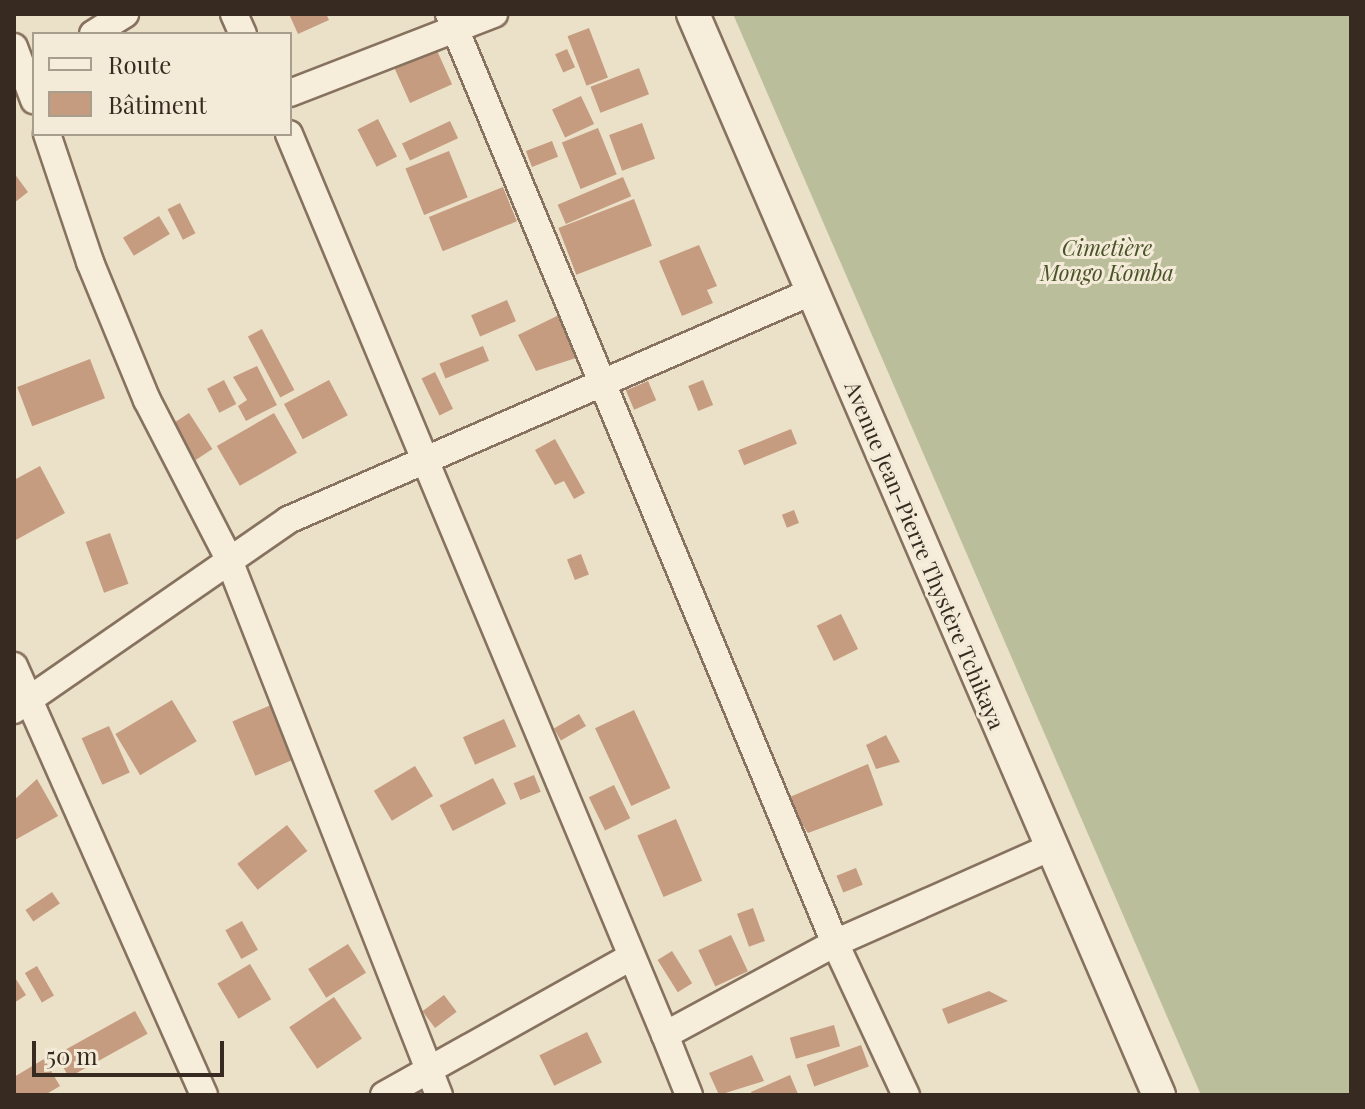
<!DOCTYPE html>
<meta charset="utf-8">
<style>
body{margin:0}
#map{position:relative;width:1365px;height:1109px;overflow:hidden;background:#ebe0c8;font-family:"Playfair Display",serif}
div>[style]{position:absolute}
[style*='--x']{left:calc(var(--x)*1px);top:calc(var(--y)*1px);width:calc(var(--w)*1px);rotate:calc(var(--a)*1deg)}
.cemetery>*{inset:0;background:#bbbe9b}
.building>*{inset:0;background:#c69c81;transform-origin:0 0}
.roads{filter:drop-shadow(2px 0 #86725e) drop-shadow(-2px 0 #86725e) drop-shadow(0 2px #86725e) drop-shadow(0 -2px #86725e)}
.minor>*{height:26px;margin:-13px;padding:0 13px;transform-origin:13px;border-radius:13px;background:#f6eddb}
.tertiary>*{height:32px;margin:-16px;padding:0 16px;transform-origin:16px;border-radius:16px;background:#f6eddb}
span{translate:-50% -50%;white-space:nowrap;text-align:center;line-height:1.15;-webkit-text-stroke:6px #f3ead7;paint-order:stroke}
.park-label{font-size:22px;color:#495229;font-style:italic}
.street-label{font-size:22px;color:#372b21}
.frame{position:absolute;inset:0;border:16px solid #372b21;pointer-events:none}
.legend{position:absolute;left:32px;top:32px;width:260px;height:104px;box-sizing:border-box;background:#f3ead7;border:2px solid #a89e8e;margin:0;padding:10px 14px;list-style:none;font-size:24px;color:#372b21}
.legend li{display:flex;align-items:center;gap:16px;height:40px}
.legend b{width:40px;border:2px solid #a89e8e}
.scale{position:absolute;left:32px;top:1041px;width:192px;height:36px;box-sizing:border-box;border:4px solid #372b21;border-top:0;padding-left:10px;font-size:24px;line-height:28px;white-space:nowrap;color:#372b21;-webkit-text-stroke:6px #f3ead7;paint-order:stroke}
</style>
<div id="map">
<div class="cemetery">
<i style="clip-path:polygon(733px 14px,1351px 14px,1351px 1095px,1201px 1095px)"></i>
</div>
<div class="building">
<i style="clip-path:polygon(289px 14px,326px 14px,329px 20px,298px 34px)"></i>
<i style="left:589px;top:28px;width:53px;height:23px;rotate:69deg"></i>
<i style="left:435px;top:46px;width:42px;height:46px;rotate:66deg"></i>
<i style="left:567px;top:49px;width:20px;height:13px;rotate:66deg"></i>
<i style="left:639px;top:68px;width:28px;height:52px;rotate:69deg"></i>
<i style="left:581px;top:96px;width:31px;height:32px;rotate:65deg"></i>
<i style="left:378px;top:119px;width:42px;height:23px;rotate:63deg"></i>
<i style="left:450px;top:121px;width:19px;height:53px;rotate:65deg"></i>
<i style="left:642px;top:123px;width:38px;height:35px;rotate:70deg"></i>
<i style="left:598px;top:128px;width:50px;height:39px;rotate:68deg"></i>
<i style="left:552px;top:141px;width:17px;height:28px;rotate:69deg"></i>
<i style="left:449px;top:151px;width:50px;height:47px;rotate:68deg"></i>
<i style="clip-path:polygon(14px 173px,28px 192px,14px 203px)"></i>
<i style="left:623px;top:177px;width:21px;height:71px;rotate:67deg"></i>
<i style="left:503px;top:187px;width:37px;height:80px;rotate:68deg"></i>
<i style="left:634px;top:199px;width:50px;height:81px;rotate:69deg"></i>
<i style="left:180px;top:203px;width:34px;height:14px;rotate:63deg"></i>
<i style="left:159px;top:216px;width:21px;height:42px;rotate:59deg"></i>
<i style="clip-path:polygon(699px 245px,717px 286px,707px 290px,713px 303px,682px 316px,659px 261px)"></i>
<i style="left:507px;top:300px;width:23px;height:39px;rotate:67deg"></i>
<i style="clip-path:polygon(561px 314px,582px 356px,536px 371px,518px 335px)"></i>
<i style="left:262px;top:329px;width:69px;height:16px;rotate:62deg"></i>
<i style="left:483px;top:346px;width:16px;height:47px;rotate:68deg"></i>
<i style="left:90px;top:359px;width:42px;height:78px;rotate:69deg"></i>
<i style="clip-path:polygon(257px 366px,277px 405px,246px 421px,238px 406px,247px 400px,233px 377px)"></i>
<i style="left:435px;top:372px;width:41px;height:15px;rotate:64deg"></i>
<i style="left:224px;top:380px;width:27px;height:19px;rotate:63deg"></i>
<i style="left:329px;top:380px;width:40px;height:51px;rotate:62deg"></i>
<i style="left:703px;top:380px;width:27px;height:16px;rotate:68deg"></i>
<i style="left:648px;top:381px;width:21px;height:24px;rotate:67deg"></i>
<i style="left:189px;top:413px;width:43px;height:20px;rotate:57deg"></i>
<i style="left:274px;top:413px;width:46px;height:66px;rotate:60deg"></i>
<i style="left:791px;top:429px;width:16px;height:57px;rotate:68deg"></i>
<i style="clip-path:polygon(555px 439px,585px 493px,574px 499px,564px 481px,555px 485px,535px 450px)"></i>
<i style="clip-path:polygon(40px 466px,65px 513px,14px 541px,14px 480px)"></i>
<i style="left:794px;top:510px;width:14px;height:13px;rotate:69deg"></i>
<i style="left:110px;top:533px;width:54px;height:26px;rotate:70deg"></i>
<i style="left:581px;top:554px;width:22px;height:15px;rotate:69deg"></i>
<i style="left:841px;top:614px;width:39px;height:27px;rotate:64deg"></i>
<i style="left:172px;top:700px;width:48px;height:66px;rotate:59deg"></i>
<i style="left:271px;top:705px;width:59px;height:42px;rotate:67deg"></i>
<i style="left:634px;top:710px;width:86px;height:43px;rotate:65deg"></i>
<i style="left:579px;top:714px;width:14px;height:29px;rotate:60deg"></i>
<i style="left:504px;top:719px;width:30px;height:45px;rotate:66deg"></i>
<i style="left:109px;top:726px;width:51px;height:30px;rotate:66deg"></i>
<i style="clip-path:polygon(886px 735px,900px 762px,876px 769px,866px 745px)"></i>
<i style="clip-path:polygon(868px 764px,883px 805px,808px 833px,785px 799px)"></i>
<i style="left:415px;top:766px;width:35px;height:48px;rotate:59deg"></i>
<i style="left:534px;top:775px;width:18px;height:22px;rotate:68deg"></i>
<i style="left:493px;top:778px;width:29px;height:60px;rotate:63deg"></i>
<i style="clip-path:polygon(37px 779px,58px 816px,15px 840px,14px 800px)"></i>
<i style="left:614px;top:785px;width:37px;height:28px;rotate:64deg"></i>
<i style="left:676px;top:819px;width:67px;height:42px;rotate:67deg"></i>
<i style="left:287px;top:825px;width:33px;height:63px;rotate:52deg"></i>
<i style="left:856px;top:868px;width:18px;height:21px;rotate:68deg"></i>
<i style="left:52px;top:892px;width:14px;height:32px;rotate:56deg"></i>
<i style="left:753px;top:908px;width:35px;height:17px;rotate:70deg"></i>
<i style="left:242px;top:921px;width:33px;height:19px;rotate:61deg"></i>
<i style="left:731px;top:935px;width:40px;height:36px;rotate:65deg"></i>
<i style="left:348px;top:944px;width:34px;height:47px;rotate:58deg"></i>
<i style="left:672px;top:951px;width:38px;height:17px;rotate:58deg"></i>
<i style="left:250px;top:964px;width:41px;height:38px;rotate:59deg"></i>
<i style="left:37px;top:966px;width:34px;height:14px;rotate:60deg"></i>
<i style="clip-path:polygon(14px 976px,26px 995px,14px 1003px)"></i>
<i style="clip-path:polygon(989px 991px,1008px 1001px,948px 1024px,942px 1009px)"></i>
<i style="left:444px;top:995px;width:21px;height:27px;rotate:53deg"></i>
<i style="left:334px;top:997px;width:50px;height:54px;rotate:56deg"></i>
<i style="left:135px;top:1011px;width:26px;height:90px;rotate:61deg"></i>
<i style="left:834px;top:1025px;width:22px;height:46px;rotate:74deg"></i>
<i style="left:587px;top:1032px;width:34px;height:53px;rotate:64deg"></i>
<i style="left:861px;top:1045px;width:23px;height:58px;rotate:70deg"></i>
<i style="clip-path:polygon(752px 1055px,764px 1081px,719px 1095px,709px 1073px)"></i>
<i style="clip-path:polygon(44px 1059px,60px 1086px,45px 1095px,14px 1095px,14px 1077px)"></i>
<i style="clip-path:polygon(790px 1075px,798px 1094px,752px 1095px,751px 1092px)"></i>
</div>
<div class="roads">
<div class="minor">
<i style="--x:234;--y:14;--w:22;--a:66"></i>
<i style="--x:449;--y:14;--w:1006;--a:67.44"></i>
<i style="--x:835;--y:943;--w:168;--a:65"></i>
<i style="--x:93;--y:34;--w:38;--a:-32"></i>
<i style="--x:14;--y:47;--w:57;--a:69.3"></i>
<i style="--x:290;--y:93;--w:219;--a:-21.2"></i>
<i style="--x:47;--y:134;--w:135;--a:71.4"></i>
<i style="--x:90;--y:262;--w:149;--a:67.6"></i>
<i style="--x:147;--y:400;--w:174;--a:62.7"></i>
<i style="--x:227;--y:555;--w:580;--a:68.57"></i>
<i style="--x:289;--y:134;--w:976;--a:67.35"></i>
<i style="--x:14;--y:666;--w:469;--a:66.1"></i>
<i style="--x:14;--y:710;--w:333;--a:-34.7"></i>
<i style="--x:288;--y:520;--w:571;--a:-23.55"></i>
<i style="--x:384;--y:1095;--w:281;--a:-29.2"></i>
<i style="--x:689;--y:1095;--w:65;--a:-111.8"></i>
<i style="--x:665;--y:1035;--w:193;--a:-28.4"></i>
<i style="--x:835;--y:943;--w:237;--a:-23.9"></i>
</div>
<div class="tertiary">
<i style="--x:693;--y:14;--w:1177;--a:66.68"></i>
</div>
</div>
<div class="park-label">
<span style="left:1107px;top:260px">Cimetière<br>Mongo Komba</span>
</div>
<div class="street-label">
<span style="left:925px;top:555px;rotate:67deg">Avenue Jean-Pierre Thystère Tchikaya</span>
</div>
<div class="frame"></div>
<ul class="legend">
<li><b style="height:10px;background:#f6eddb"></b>Route</li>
<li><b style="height:22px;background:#c69c81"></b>Bâtiment</li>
</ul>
<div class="scale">50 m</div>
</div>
